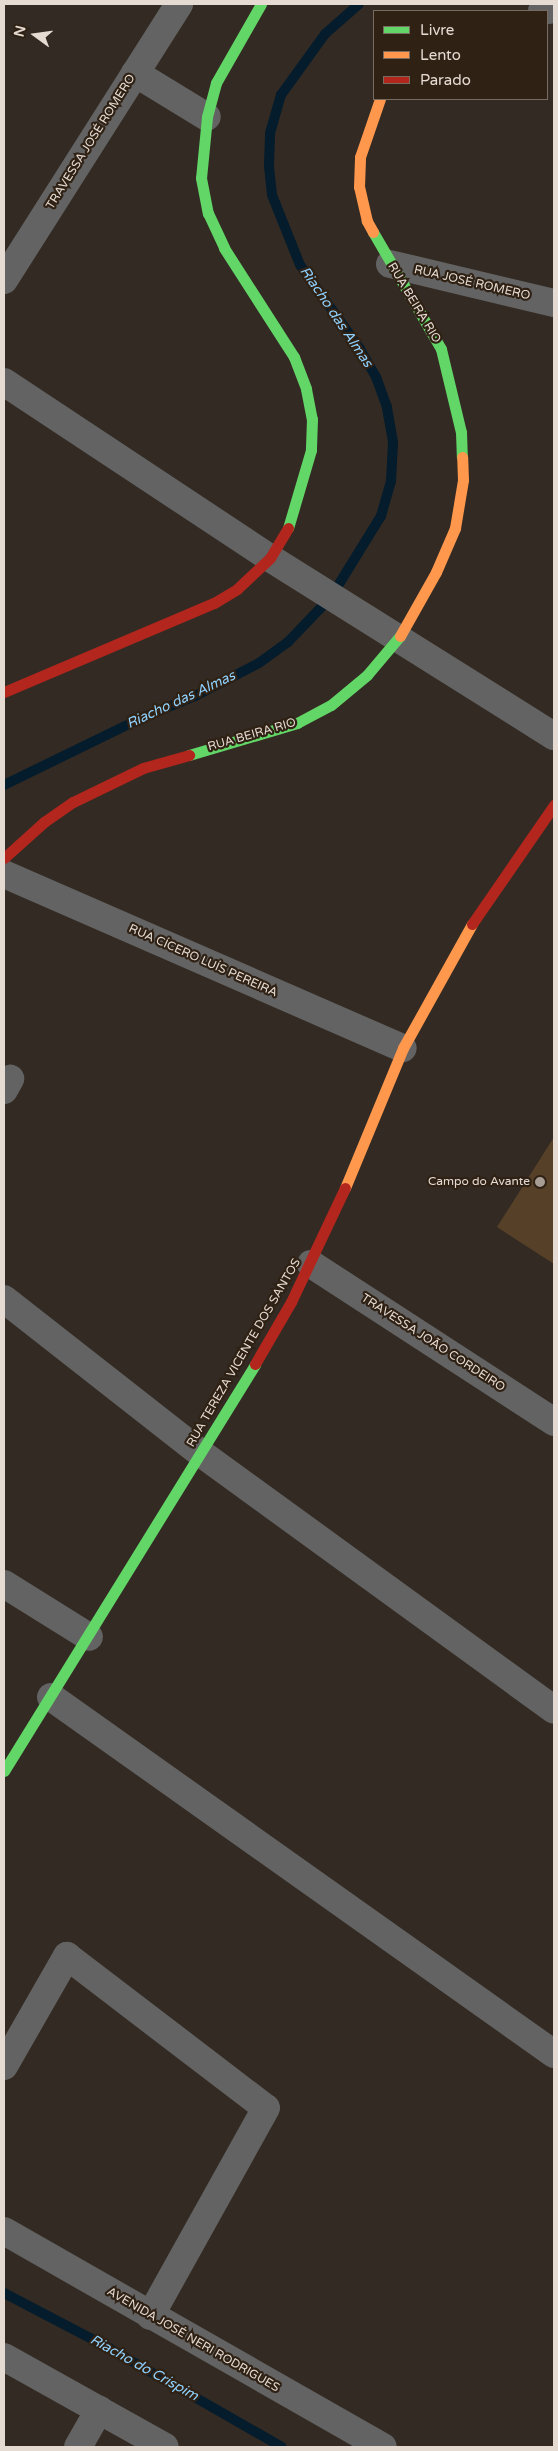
<!DOCTYPE html>
<meta charset="utf-8">
<style>
body{margin:0}
#map{position:relative;width:558px;height:2451px;overflow:hidden;background:#332b23;font-family:"Varela Round",sans-serif}
div>[style]{position:absolute}
[style*='--x']{left:calc(var(--x)*1px);top:calc(var(--y)*1px);width:calc(var(--w)*1px);rotate:calc(var(--a)*1deg)}
.green>*{inset:0;background:#574028}
.stream>*{height:10px;margin:-5px;padding:0 5px;transform-origin:5px;border-radius:5px;background:#051c2c}
.street>*{height:28px;margin:-14px;padding:0 14px;transform-origin:14px;border-radius:14px;background:#636363}
.fast>*{height:11px;margin:-5.5px;padding:0 5.5px;transform-origin:5.5px;border-radius:5.5px;background:#63d668}
.slow>*{height:11px;margin:-5.5px;padding:0 5.5px;transform-origin:5.5px;border-radius:5.5px;background:#ff974d}
.jam>*{height:11px;margin:-5.5px;padding:0 5.5px;transform-origin:5.5px;border-radius:5.5px;background:#b3261e}
.dots>*{width:14px;height:14px;translate:-50% -50%;box-sizing:border-box;border:2px solid #2f2114;border-radius:50%}
span{translate:-50% -50%;white-space:nowrap;text-align:center;line-height:1.15;-webkit-text-stroke:4.5px #2f2114;paint-order:stroke}
.street-label{font-size:12px;color:#e5dbd2}
.poi-label{font-size:12px;color:#e5dbd2}
.right{translate:-100% -50%;text-align:right}
.water-label{font-size:14px;color:#8ed1fe;font-style:italic}
.frame{position:absolute;inset:0;border:5px solid #e5dbd2;pointer-events:none}
.legend{position:absolute;left:373px;top:10px;width:175px;height:90px;box-sizing:border-box;background:#2f2114;border:1px solid #786b60;margin:0;padding:6px 9px;list-style:none;font-size:15px;color:#e5dbd2}
.legend li{display:flex;align-items:center;gap:10px;height:25px}
.legend b{width:25px;border:1px solid #786b60}
.north{position:absolute;left:10px;top:10px;width:50px;height:50px;-webkit-text-stroke:4px #2f2114;paint-order:stroke;rotate:284deg;font-size:14px;font-weight:700;line-height:20px;text-align:center;color:#e5dbd2}
.north::after{content:'';display:block;margin:auto;width:18px;height:22px;background:#e5dbd2;clip-path:polygon(50% 0,100% 100%,50% 72%,0 100%)}
</style>
<div id="map">
<div class="green">
<i style="clip-path:polygon(554px 1137px,554px 1264px,497px 1227px)"></i>
</div>
<div class="stream">
<i style="--x:4;--y:785;--w:148;--a:-26"></i>
<i style="--x:137;--y:720;--w:63;--a:-22.5"></i>
<i style="--x:195;--y:696;--w:72;--a:-27.3"></i>
<i style="--x:259;--y:663;--w:36;--a:-36"></i>
<i style="--x:288;--y:642;--w:62;--a:-46.3"></i>
<i style="--x:331;--y:597;--w:95;--a:-58.3"></i>
<i style="--x:381;--y:516;--w:36;--a:-74"></i>
<i style="--x:391;--y:481;--w:39;--a:-87"></i>
<i style="--x:393;--y:442;--w:36;--a:-100"></i>
<i style="--x:387;--y:407;--w:32;--a:-110"></i>
<i style="--x:376;--y:377;--w:32;--a:-120"></i>
<i style="--x:360;--y:349;--w:103;--a:-125.5"></i>
<i style="--x:300;--y:265;--w:75;--a:-111.8"></i>
<i style="--x:272;--y:195;--w:30;--a:-96"></i>
<i style="--x:269;--y:165;--w:32;--a:-88"></i>
<i style="--x:270;--y:133;--w:40;--a:-74"></i>
<i style="--x:281;--y:95;--w:75;--a:-54.2"></i>
<i style="--x:325;--y:34;--w:45;--a:-41.4"></i>
<i style="--x:4;--y:2293;--w:119;--a:27.6"></i>
<i style="--x:109;--y:2348;--w:199;--a:29.8"></i>
</div>
<div class="street">
<i style="--x:542;--y:11;--w:12;--a:-9"></i>
<i style="--x:135;--y:73;--w:84;--a:31.4"></i>
<i style="--x:390;--y:264;--w:169;--a:13.4"></i>
<i style="--x:4;--y:280;--w:327;--a:-57.6"></i>
<i style="--x:4;--y:382;--w:319;--a:33.5"></i>
<i style="--x:270;--y:558;--w:335;--a:32.1"></i>
<i style="--x:4;--y:874;--w:435;--a:23.6"></i>
<i style="--x:4;--y:1090;--w:13;--a:-61"></i>
<i style="--x:311;--y:1264;--w:290;--a:33"></i>
<i style="--x:4;--y:1299;--w:251;--a:38.1"></i>
<i style="--x:202;--y:1454;--w:435;--a:36"></i>
<i style="--x:4;--y:1584;--w:100;--a:31.9"></i>
<i style="--x:51;--y:1697;--w:617;--a:35.36"></i>
<i style="--x:4;--y:2066;--w:127;--a:-60.2"></i>
<i style="--x:67;--y:1956;--w:250;--a:37.4"></i>
<i style="--x:266;--y:2108;--w:238;--a:119.1"></i>
<i style="--x:4;--y:2231;--w:436;--a:29.7"></i>
<i style="--x:4;--y:2357;--w:184;--a:29.2"></i>
<i style="--x:78;--y:2447;--w:43;--a:-60.4"></i>
</div>
<div class="fast">
<i style="--x:261;--y:4;--w:91;--a:119.7"></i>
<i style="--x:216;--y:83;--w:35;--a:105"></i>
<i style="--x:207;--y:117;--w:61;--a:95.6"></i>
<i style="--x:201;--y:178;--w:36;--a:79"></i>
<i style="--x:208;--y:213;--w:38;--a:65"></i>
<i style="--x:224;--y:248;--w:130;--a:57.3"></i>
<i style="--x:294;--y:357;--w:34;--a:69"></i>
<i style="--x:306;--y:389;--w:31;--a:79"></i>
<i style="--x:312;--y:419;--w:31;--a:92"></i>
<i style="--x:311;--y:450;--w:81;--a:106.4"></i>
<i style="--x:373;--y:232;--w:135;--a:59.8"></i>
<i style="--x:441;--y:349;--w:85;--a:76.5"></i>
<i style="--x:461;--y:432;--w:25;--a:88"></i>
<i style="--x:189;--y:755;--w:113;--a:-16.5"></i>
<i style="--x:297;--y:723;--w:38;--a:-28"></i>
<i style="--x:331;--y:705;--w:47;--a:-39.8"></i>
<i style="--x:367;--y:675;--w:51;--a:-49.8"></i>
<i style="--x:4;--y:1771;--w:478;--a:-58.3"></i>
</div>
<div class="slow">
<i style="--x:373;--y:232;--w:13;--a:-119"></i>
<i style="--x:367;--y:221;--w:35;--a:-103"></i>
<i style="--x:359;--y:187;--w:30;--a:-88"></i>
<i style="--x:360;--y:157;--w:61;--a:-71"></i>
<i style="--x:400;--y:636;--w:73;--a:-60.6"></i>
<i style="--x:436;--y:572;--w:48;--a:-66.6"></i>
<i style="--x:455;--y:528;--w:49;--a:-80.5"></i>
<i style="--x:463;--y:480;--w:23;--a:-92"></i>
<i style="--x:345;--y:1188;--w:152;--a:-67.5"></i>
<i style="--x:403;--y:1048;--w:142;--a:-60.9"></i>
</div>
<div class="jam">
<i style="--x:4;--y:692;--w:228;--a:-23"></i>
<i style="--x:214;--y:603;--w:27;--a:-31"></i>
<i style="--x:237;--y:589;--w:45;--a:-43.2"></i>
<i style="--x:270;--y:558;--w:35;--a:-59"></i>
<i style="--x:4;--y:858;--w:54;--a:-42"></i>
<i style="--x:44;--y:822;--w:35;--a:-35"></i>
<i style="--x:73;--y:802;--w:78;--a:-25.9"></i>
<i style="--x:143;--y:768;--w:48;--a:-15.8"></i>
<i style="--x:472;--y:924;--w:145;--a:-55.4"></i>
<i style="--x:255;--y:1364;--w:72;--a:-59.9"></i>
<i style="--x:291;--y:1302;--w:126;--a:-64.7"></i>
</div>
<div class="dots">
<i style="left:540px;top:1182px;background:#a79d95"></i>
</div>
<div class="street-label">
<span style="left:91px;top:142px;rotate:-58deg">TRAVESSA JOSÉ ROMERO</span>
<span style="left:472px;top:283px;rotate:13deg">RUA JOSÉ ROMERO</span>
<span style="left:414px;top:303px;rotate:59deg">RUA BEIRA RIO</span>
<span style="left:252px;top:735px;rotate:-16deg">RUA BEIRA RIO</span>
<span style="left:203px;top:961px;rotate:24deg">RUA CÍCERO LUÍS PEREIRA</span>
<span style="left:433px;top:1343px;rotate:33deg">TRAVESSA JOÃO CORDEIRO</span>
<span style="left:244px;top:1353px;rotate:-60deg">RUA TEREZA VICENTE DOS SANTOS</span>
<span style="left:193px;top:2340px;rotate:30deg">AVENIDA JOSÉ NERI RODRIGUES</span>
</div>
<div class="poi-label">
<span class="right" style="left:530px;top:1182px">Campo do Avante</span>
</div>
<div class="water-label">
<span style="left:336px;top:317px;rotate:56deg">Riacho das Almas</span>
<span style="left:181px;top:700px;rotate:-25deg">Riacho das Almas</span>
<span style="left:144px;top:2368px;rotate:29deg">Riacho do Crispim</span>
</div>
<div class="frame"></div>
<ul class="legend">
<li><b style="height:6px;background:#63d668"></b>Livre</li>
<li><b style="height:6px;background:#ff974d"></b>Lento</li>
<li><b style="height:6px;background:#b3261e"></b>Parado</li>
</ul>
<div class="north">N</div>
</div>
